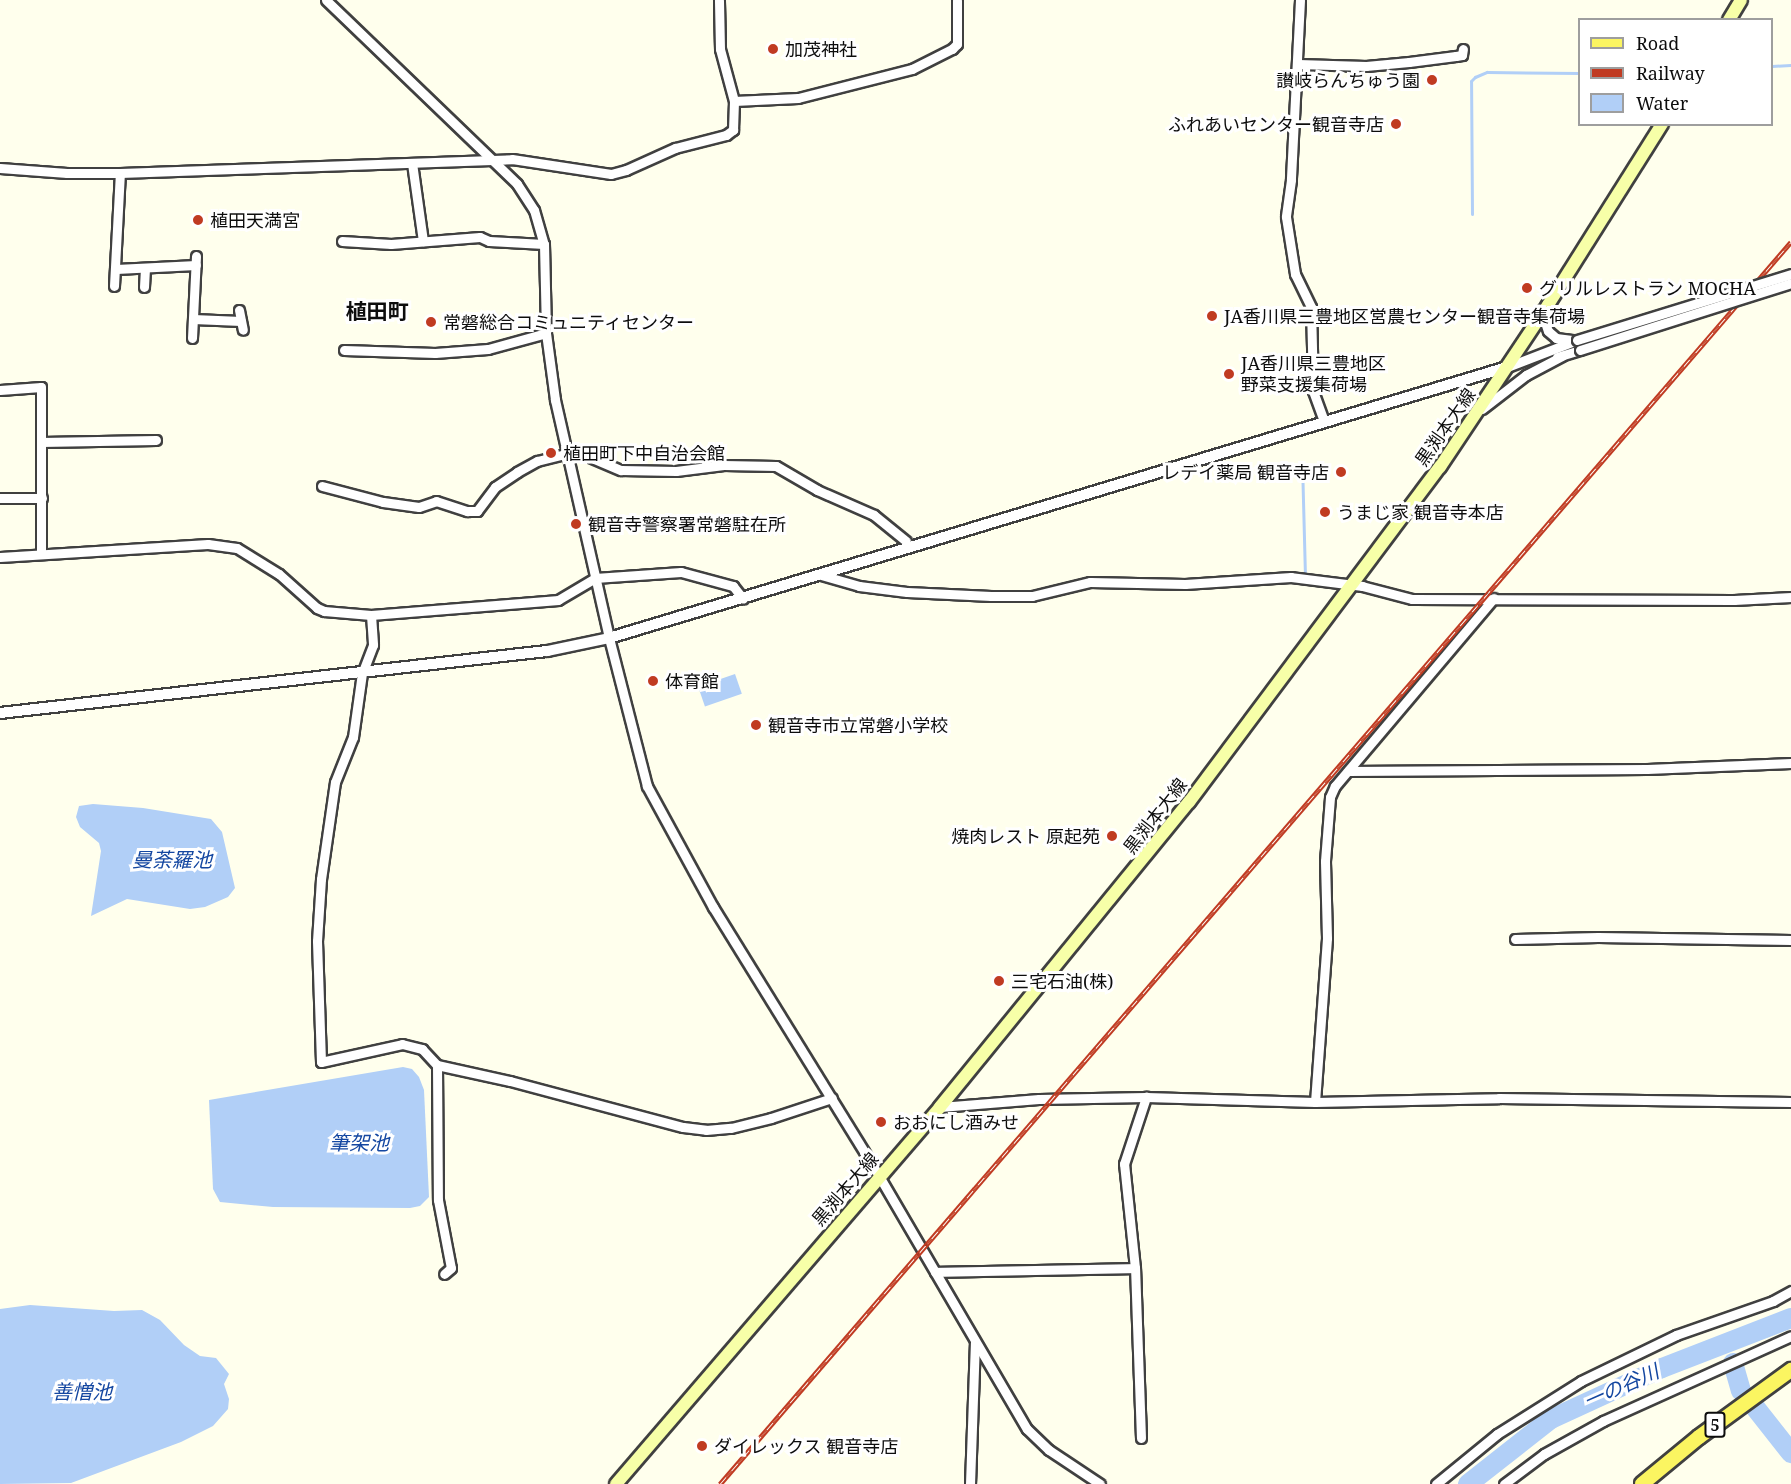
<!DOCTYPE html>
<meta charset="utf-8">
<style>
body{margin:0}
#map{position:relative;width:1791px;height:1484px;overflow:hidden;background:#ffffed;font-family:"Noto Serif","Noto Sans JP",serif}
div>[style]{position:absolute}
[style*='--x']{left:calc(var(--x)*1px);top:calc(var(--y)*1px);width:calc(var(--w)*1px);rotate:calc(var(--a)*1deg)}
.water>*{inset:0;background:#b1cff7;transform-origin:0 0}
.stream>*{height:3px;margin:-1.5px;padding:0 1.5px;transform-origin:1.5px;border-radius:1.5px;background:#b1cff7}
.river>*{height:20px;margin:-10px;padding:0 10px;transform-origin:10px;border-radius:10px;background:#b1cff7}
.roads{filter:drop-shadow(2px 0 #404040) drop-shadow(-2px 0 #404040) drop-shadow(0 2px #404040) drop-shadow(0 -2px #404040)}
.minor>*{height:9px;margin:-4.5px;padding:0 4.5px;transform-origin:4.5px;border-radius:4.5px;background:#fff}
.tertiary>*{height:10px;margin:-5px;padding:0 5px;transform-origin:5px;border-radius:5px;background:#fff}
.secondary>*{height:12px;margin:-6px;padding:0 6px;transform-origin:6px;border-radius:6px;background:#f7ffa8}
.primary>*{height:14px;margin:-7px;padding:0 7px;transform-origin:7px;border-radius:7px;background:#fbf561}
.rail>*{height:5px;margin-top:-2.5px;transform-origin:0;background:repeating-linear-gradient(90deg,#fff 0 9px,#c03b22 0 18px);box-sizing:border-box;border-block:2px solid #c03b22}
.bridges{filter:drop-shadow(2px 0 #404040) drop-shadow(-2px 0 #404040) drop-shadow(0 2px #404040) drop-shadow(0 -2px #404040)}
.minor-bridge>*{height:9px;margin:-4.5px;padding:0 4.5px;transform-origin:4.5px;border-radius:4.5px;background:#fff}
.dots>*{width:16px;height:16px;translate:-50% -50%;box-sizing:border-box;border:3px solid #fff;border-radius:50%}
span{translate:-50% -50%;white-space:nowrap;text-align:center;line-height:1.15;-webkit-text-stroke:6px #fff;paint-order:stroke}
.shield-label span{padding:2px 4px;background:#fff;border:2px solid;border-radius:4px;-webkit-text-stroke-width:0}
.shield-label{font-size:16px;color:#0d0d0d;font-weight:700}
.poi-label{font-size:18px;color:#0d0d0d}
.left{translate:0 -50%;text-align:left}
.right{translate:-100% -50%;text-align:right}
.street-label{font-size:18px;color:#0d0d0d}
.water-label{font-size:20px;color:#1447a1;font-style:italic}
.quarter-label{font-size:21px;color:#0d0d0d;font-weight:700}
.legend{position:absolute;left:1578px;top:18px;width:195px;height:108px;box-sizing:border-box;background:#fff;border:2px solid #9e9e9e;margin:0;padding:8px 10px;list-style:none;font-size:18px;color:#0d0d0d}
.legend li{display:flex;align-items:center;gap:12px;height:30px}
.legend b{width:30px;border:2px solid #9e9e9e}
</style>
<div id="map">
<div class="water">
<i style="left:735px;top:674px;width:21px;height:39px;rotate:71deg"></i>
<i style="clip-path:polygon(93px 804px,143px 808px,211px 819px,222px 832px,235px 888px,228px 897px,205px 907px,190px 909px,127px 899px,91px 916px,101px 851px,99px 843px,80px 827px,76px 817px,79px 806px)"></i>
<i style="clip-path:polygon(403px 1067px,412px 1069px,419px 1077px,424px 1090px,429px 1197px,420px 1206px,410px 1208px,273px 1207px,220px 1202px,213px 1189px,209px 1100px)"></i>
<i style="clip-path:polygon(30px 1305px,114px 1311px,142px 1310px,160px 1320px,184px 1345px,200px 1356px,216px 1358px,229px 1374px,224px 1384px,229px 1399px,228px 1409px,213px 1426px,181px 1442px,71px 1483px,0 1484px,0 1309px)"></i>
</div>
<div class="stream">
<i style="--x:1772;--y:66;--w:19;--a:-3"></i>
<i style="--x:1472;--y:214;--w:133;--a:-90.4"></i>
<i style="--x:1471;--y:81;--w:6;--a:-45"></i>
<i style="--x:1475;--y:77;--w:13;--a:-23"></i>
<i style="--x:1487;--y:72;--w:93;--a:0.6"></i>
<i style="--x:1302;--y:462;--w:112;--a:88.5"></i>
</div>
<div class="river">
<i style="--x:1733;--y:1363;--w:29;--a:74"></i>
<i style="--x:1754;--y:1406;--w:60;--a:51.8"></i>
<i style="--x:1468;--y:1484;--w:105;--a:-38.1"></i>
<i style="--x:1551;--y:1419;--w:122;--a:-24.7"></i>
<i style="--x:1662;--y:1368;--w:138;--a:-21.2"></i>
</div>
<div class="roads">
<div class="minor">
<i style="--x:326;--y:0;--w:265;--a:43.9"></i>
<i style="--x:517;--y:184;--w:31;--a:57"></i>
<i style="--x:534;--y:210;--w:35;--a:74"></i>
<i style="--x:544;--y:244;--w:89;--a:88.7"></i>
<i style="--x:546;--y:333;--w:68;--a:82.3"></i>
<i style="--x:555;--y:400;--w:244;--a:77.2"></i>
<i style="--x:609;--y:638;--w:153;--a:75.6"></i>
<i style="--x:647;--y:786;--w:138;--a:61.4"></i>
<i style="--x:713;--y:907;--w:316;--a:58.3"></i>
<i style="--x:879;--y:1176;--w:293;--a:59.7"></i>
<i style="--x:1027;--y:1429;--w:30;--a:44"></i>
<i style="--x:1049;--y:1450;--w:61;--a:33.7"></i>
<i style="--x:1300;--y:0;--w:180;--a:92.9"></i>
<i style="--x:1291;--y:180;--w:37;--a:98"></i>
<i style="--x:1286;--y:217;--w:58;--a:81"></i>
<i style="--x:1295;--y:274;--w:37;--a:64"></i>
<i style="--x:1311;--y:307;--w:84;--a:88.6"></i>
<i style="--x:1313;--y:391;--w:32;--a:70"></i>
<i style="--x:1298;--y:64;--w:68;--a:1.7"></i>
<i style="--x:1366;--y:66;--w:43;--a:-5.3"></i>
<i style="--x:1409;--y:62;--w:47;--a:-7.3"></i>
<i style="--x:1456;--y:56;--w:6;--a:-9"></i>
<i style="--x:1462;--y:55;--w:6;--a:-81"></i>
<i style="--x:734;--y:101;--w:64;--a:-2.7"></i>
<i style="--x:798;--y:98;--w:118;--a:-14.3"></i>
<i style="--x:912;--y:69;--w:45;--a:-26.6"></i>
<i style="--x:952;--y:49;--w:7;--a:-45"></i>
<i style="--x:957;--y:44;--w:44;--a:-90"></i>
<i style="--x:412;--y:163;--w:79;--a:82"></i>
<i style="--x:0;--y:168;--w:67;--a:4.3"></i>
<i style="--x:67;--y:173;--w:53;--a:0"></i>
<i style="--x:120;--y:173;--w:392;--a:-2"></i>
<i style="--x:512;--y:159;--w:100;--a:8.6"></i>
<i style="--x:611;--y:174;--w:16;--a:-15"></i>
<i style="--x:626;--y:170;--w:54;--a:-24.2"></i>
<i style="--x:675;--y:148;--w:53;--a:-14.3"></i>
<i style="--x:726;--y:135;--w:9;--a:-36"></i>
<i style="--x:733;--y:130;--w:29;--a:-88"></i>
<i style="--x:734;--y:101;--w:54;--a:-105.1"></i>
<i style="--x:720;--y:49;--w:49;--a:-91.2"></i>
<i style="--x:342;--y:241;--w:49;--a:3.5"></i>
<i style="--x:391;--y:244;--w:89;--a:-4.5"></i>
<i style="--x:480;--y:237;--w:10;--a:24"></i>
<i style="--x:489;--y:241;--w:55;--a:3.1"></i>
<i style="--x:116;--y:269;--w:80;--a:-2.9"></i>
<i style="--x:114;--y:286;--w:113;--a:-87"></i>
<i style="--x:144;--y:287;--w:19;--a:-87"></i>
<i style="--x:1547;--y:309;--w:13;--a:99"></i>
<i style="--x:1545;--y:322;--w:9;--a:72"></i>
<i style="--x:1548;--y:331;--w:11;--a:41"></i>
<i style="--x:1556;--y:338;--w:16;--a:7"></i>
<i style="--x:239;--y:310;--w:20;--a:79"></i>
<i style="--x:193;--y:319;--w:48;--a:2.4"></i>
<i style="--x:192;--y:338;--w:82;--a:-87.2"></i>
<i style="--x:344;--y:350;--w:91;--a:1.9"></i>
<i style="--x:435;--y:353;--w:53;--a:-4.3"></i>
<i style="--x:488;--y:349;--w:60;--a:-15.4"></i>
<i style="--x:1557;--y:357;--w:24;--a:-17"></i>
<i style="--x:1507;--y:367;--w:75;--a:-21.1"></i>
<i style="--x:0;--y:390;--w:41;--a:-4.2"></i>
<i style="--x:41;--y:387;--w:167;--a:90"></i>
<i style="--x:1482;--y:409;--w:56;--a:-37.7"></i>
<i style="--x:1526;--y:375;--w:41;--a:-27.8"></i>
<i style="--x:41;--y:442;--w:115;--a:-1"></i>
<i style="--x:322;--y:486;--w:63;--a:14.7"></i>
<i style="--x:383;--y:502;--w:36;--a:8"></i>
<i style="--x:419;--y:507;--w:18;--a:-19"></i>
<i style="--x:436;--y:501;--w:33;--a:18"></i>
<i style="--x:467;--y:511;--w:10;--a:0"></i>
<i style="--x:477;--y:511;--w:30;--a:-53"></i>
<i style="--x:495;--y:487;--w:27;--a:-34"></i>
<i style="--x:517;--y:472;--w:23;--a:-29"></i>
<i style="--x:537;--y:461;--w:30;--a:-14"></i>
<i style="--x:566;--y:454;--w:19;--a:3"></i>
<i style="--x:585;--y:455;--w:39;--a:23"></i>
<i style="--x:621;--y:470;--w:55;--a:1"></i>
<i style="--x:676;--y:471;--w:48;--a:-7.1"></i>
<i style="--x:724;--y:465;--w:52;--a:1.1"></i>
<i style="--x:776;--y:466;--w:48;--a:30.3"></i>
<i style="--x:817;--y:490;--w:62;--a:23.7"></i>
<i style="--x:874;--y:515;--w:41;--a:39.1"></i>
<i style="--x:0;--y:498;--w:42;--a:0"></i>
<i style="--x:0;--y:557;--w:208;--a:-3.6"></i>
<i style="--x:208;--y:544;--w:29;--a:8"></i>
<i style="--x:237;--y:548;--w:49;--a:31.8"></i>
<i style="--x:279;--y:574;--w:51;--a:41.8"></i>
<i style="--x:317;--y:608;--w:8;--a:23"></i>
<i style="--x:324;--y:611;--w:47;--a:4.9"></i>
<i style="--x:371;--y:615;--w:188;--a:-4.6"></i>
<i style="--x:558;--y:600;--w:43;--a:-30.7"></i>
<i style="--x:595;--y:578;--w:86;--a:-4"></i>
<i style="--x:681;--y:572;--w:54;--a:15.1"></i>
<i style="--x:733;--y:586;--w:16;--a:52"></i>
<i style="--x:821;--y:575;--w:40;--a:16"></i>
<i style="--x:859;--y:586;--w:48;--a:7.1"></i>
<i style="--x:907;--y:592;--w:84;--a:2.7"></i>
<i style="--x:991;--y:596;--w:41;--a:0"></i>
<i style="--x:1032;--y:596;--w:60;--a:-13.6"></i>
<i style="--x:1090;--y:582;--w:95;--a:1.2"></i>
<i style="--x:1185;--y:584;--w:106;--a:-3.8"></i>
<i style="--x:1291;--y:577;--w:72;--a:7.2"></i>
<i style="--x:1362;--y:586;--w:52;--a:14.6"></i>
<i style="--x:1412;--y:599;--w:322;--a:0.2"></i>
<i style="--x:1734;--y:600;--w:57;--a:-3"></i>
<i style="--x:371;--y:615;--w:30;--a:86"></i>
<i style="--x:373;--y:645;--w:30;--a:111"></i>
<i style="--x:362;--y:673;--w:65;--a:98"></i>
<i style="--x:353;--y:737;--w:48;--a:111.8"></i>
<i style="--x:335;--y:782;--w:98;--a:98.2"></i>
<i style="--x:321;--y:879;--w:62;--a:93.7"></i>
<i style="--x:317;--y:941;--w:121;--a:88.1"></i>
<i style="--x:321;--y:1062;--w:83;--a:-12.5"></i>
<i style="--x:402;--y:1044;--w:21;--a:14"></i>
<i style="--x:422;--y:1049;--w:22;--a:47"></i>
<i style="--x:437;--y:1065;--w:75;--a:12.4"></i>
<i style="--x:510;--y:1081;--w:179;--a:14.9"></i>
<i style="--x:683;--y:1127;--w:23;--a:7"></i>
<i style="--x:706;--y:1130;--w:25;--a:-5"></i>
<i style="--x:731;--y:1128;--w:41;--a:-14"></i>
<i style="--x:771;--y:1118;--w:64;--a:-18.2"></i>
<i style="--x:1348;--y:771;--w:299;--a:-0.4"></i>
<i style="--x:1647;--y:769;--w:144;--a:-2.4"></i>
<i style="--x:1515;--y:939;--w:83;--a:-1.4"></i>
<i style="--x:1598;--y:937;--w:193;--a:0.9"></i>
<i style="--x:437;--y:1065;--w:135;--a:89.6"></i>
<i style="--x:438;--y:1200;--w:69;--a:79.2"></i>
<i style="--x:451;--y:1268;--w:9;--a:139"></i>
<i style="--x:1315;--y:1102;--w:164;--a:-85.8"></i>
<i style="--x:1327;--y:938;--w:77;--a:-91.5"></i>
<i style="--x:1325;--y:861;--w:64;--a:-85.5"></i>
<i style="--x:1330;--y:797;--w:12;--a:-66"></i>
<i style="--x:1335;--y:786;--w:246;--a:-49.8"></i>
<i style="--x:940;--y:1107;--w:99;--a:-4.6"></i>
<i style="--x:1039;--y:1099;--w:107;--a:-1.1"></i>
<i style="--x:1146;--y:1097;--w:169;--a:1.7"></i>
<i style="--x:1315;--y:1102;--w:184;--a:-1.2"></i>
<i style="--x:1499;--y:1098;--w:292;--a:0.8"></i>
<i style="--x:935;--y:1272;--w:200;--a:-1.1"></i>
<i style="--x:1141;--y:1438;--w:170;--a:-92"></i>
<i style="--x:1135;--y:1268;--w:105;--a:-96"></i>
<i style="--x:1124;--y:1164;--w:71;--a:-71.8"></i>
<i style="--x:970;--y:1484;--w:142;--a:-88"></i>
<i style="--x:1436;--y:1484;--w:79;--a:-39.3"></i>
<i style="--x:1497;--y:1434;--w:99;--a:-32.2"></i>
<i style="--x:1581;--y:1381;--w:106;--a:-25.8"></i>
<i style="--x:1676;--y:1335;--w:103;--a:-19.3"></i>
<i style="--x:1773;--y:1301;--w:21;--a:-29"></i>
<i style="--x:1504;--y:1484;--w:50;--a:-36.9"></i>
<i style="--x:1544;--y:1454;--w:68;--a:-29.2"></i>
<i style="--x:1603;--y:1421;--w:206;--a:-24.3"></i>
</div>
<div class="tertiary">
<i style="--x:0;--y:713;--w:551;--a:-6.47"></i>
<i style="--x:547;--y:651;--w:63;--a:-11.8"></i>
<i style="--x:609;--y:638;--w:938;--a:-16.79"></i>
</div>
<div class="secondary">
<i style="--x:1729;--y:20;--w:23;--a:-59"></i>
<i style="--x:616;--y:1484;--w:497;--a:-49.3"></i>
<i style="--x:940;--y:1107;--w:394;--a:-50.8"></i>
<i style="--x:1189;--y:802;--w:419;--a:-53.2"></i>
<i style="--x:1440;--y:467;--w:195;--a:-56.3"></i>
<i style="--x:1548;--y:305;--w:214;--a:-57.8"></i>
</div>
<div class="primary">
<i style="--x:1642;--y:1484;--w:74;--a:-39.5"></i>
<i style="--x:1699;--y:1437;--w:114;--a:-36.1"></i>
</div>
</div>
<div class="rail">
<i style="--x:720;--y:1484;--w:1640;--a:-49.23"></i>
</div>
<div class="bridges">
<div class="minor-bridge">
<i style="--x:1577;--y:340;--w:224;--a:-17.1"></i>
<i style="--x:1580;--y:350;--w:221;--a:-17.6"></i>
</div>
</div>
<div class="dots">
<i style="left:773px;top:49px;background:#c03b22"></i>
<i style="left:1432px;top:80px;background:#c03b22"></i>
<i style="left:1396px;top:124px;background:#c03b22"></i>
<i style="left:198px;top:220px;background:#c03b22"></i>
<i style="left:1527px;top:288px;background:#c03b22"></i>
<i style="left:1212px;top:316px;background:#c03b22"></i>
<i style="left:431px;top:322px;background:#c03b22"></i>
<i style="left:1229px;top:374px;background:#c03b22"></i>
<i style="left:551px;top:453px;background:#c03b22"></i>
<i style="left:1341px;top:472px;background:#c03b22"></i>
<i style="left:1325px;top:512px;background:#c03b22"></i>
<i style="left:576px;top:524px;background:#c03b22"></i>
<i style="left:653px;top:681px;background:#c03b22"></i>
<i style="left:756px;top:725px;background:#c03b22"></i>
<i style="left:1112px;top:836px;background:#c03b22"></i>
<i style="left:999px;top:981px;background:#c03b22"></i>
<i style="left:881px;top:1122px;background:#c03b22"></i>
<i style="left:702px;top:1446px;background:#c03b22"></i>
</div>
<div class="shield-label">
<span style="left:1715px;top:1425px">5</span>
</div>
<div class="poi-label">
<span class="left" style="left:785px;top:49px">加茂神社</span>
<span class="right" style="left:1420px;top:80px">讃岐らんちゅう園</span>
<span class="right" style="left:1384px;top:124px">ふれあいセンター観音寺店</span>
<span class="left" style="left:210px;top:220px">植田天満宮</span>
<span class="left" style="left:1539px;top:288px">グリルレストラン MOCHA</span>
<span class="left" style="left:1224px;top:316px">JA香川県三豊地区営農センター観音寺集荷場</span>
<span class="left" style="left:443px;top:322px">常磐総合コミュニティセンター</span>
<span class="left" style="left:1241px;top:374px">JA香川県三豊地区<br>野菜支援集荷場</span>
<span class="left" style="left:563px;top:453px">植田町下中自治会館</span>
<span class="right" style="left:1329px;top:472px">レデイ薬局 観音寺店</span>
<span class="left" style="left:1337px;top:512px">うまじ家 観音寺本店</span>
<span class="left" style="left:588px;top:524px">観音寺警察署常磐駐在所</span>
<span class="left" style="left:665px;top:681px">体育館</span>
<span class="left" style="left:768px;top:725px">観音寺市立常磐小学校</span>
<span class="right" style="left:1100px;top:836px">焼肉レスト 原起苑</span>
<span class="left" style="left:1011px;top:981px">三宅石油(株)</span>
<span class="left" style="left:893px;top:1122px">おおにし酒みせ</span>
<span class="left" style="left:714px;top:1446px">ダイレックス 観音寺店</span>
</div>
<div class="street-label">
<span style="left:1445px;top:427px;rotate:-55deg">黒渕本大線</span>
<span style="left:1155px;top:816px;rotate:-52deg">黒渕本大線</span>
<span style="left:845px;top:1189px;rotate:-49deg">黒渕本大線</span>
</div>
<div class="water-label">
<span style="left:172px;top:859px">曼荼羅池</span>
<span style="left:359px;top:1142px">筆架池</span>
<span style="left:1621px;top:1386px;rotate:-24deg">一の谷川</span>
<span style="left:82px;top:1391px">善憎池</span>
</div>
<div class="quarter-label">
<span style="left:377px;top:311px">植田町</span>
</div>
<ul class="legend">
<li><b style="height:8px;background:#fbf561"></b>Road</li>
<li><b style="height:8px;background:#c03b22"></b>Railway</li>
<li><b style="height:16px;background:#b1cff7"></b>Water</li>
</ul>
</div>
